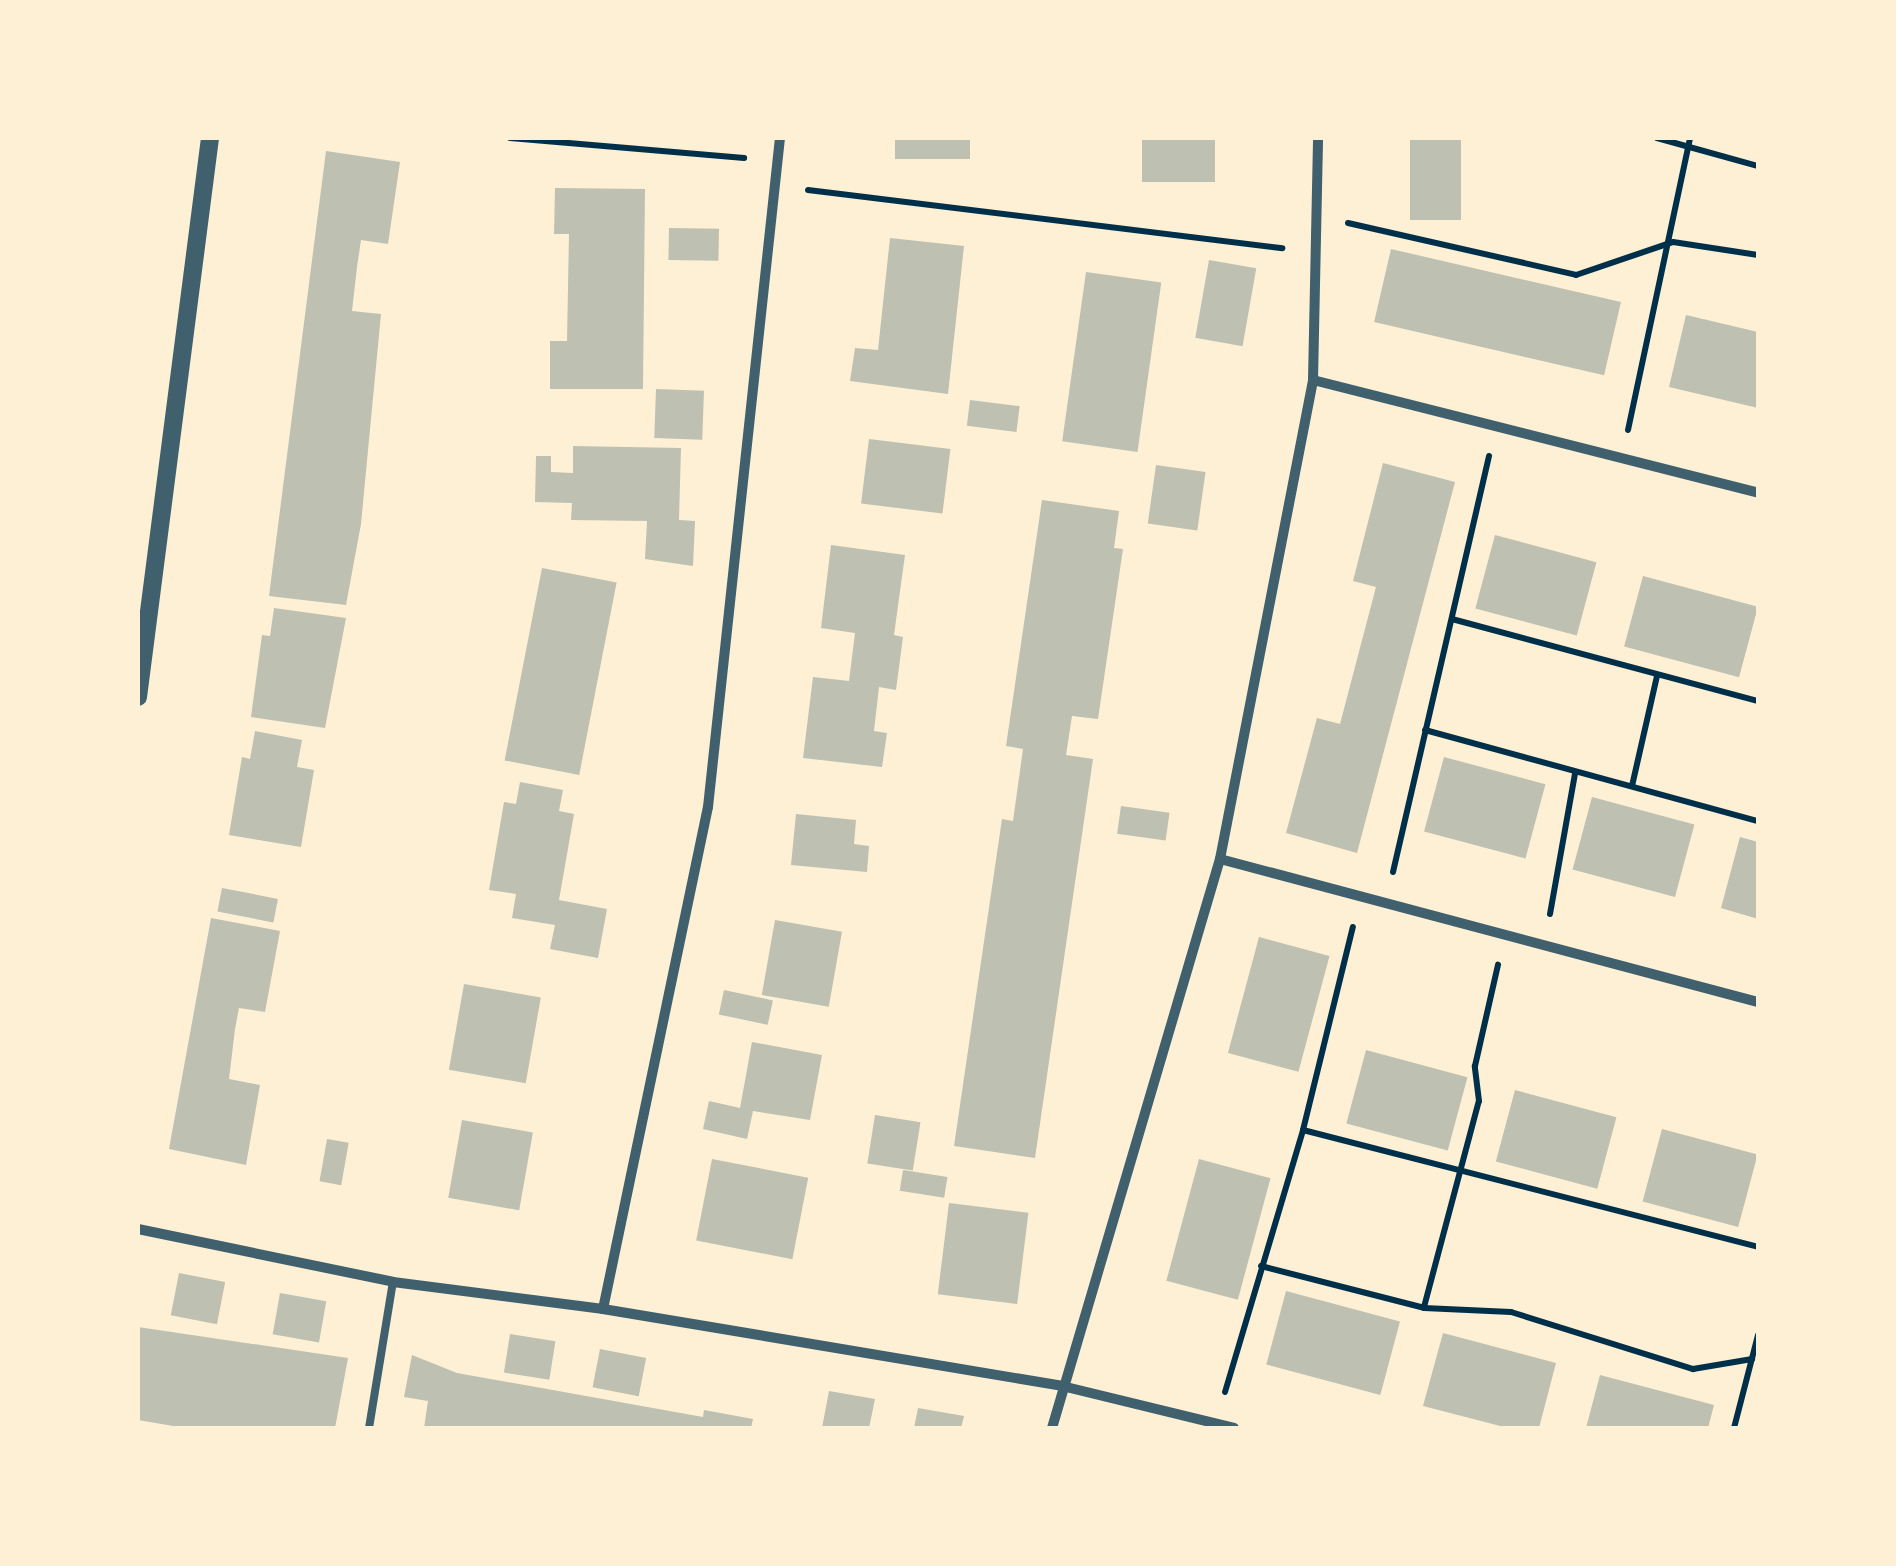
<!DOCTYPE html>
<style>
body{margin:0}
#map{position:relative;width:1896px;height:1566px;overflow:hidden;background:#fdf0d5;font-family:"Fira Sans Condensed",sans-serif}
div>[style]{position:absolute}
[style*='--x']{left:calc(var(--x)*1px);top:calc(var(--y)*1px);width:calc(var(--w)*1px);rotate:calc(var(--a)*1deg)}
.building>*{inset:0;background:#bec0b2;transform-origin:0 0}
.path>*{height:6px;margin:-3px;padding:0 3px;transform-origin:3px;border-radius:3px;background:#003049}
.service>*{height:8px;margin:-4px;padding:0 4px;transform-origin:4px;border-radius:4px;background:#3f606c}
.minor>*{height:10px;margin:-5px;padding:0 5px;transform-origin:5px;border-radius:5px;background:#3f606c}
.tertiary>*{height:18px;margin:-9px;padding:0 9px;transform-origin:9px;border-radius:9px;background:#3f606c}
span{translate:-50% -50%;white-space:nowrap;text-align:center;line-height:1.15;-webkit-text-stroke:9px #fdf0d5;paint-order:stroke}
.frame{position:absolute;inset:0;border:140px solid #fdf0d5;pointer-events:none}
</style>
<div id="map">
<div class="building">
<i style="left:895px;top:138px;width:75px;height:21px"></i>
<i style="left:1142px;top:138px;width:73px;height:44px"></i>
<i style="left:1410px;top:138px;width:51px;height:82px"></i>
<i style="clip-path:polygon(326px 151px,400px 162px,388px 244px,361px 240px,357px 267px,352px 311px,381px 314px,361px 524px,346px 605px,269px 596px)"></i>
<i style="clip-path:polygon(555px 188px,645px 189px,643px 389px,550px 389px,550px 341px,567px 341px,569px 234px,554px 234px)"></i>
<i style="left:669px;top:228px;width:50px;height:32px;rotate:1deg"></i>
<i style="clip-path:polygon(890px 238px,964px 246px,948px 394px,850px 381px,855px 348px,878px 350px)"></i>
<i style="left:1391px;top:249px;width:236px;height:75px;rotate:13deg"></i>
<i style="left:1209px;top:260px;width:48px;height:79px;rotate:10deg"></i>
<i style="left:1086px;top:272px;width:76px;height:171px;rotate:8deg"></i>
<i style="clip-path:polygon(1686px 315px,1758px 332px,1758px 408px,1669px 387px)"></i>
<i style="left:656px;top:389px;width:48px;height:49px;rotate:2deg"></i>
<i style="left:970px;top:400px;width:50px;height:26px;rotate:7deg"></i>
<i style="left:869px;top:439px;width:82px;height:65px;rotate:7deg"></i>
<i style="clip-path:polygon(573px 446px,681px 448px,679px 520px,695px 521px,693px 566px,645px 559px,647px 521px,571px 520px,572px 503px,535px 502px,536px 456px,551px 456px,551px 472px,573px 473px)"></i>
<i style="clip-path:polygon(1383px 463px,1455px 482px,1357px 853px,1286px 833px,1317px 718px,1340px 724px,1376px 587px,1353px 581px)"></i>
<i style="left:1156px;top:465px;width:50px;height:59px;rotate:8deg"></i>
<i style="clip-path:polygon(1042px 500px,1119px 511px,1114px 548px,1123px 549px,1098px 719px,1072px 716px,1066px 755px,1093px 759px,1035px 1158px,954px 1146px,1002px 819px,1013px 821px,1023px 749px,1006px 746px)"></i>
<i style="left:1495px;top:535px;width:105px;height:76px;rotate:15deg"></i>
<i style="clip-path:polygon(831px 545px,905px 555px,894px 635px,903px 637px,896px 690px,879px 687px,874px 731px,887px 733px,882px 767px,803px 758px,813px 677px,849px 681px,855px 633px,821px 628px)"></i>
<i style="left:542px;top:568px;width:76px;height:196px;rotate:11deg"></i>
<i style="left:1643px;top:576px;width:119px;height:73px;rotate:15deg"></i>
<i style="clip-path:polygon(274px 608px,346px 618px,325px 728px,251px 717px,262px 635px,270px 636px)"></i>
<i style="clip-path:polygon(255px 731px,302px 740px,297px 767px,314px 770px,301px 847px,229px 835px,242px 757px,250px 759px)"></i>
<i style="left:1444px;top:757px;width:105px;height:77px;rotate:15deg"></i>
<i style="clip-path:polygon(520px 782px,563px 790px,559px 811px,574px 814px,559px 900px,607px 909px,598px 958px,550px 949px,555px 925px,512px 918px,516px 894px,489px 890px,504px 802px,516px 804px)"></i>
<i style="left:1592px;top:797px;width:106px;height:75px;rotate:15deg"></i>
<i style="left:1121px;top:806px;width:49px;height:28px;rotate:8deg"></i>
<i style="clip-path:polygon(796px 814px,856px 820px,854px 844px,869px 846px,867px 872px,791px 865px)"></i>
<i style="clip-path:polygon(1740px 837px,1758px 842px,1758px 919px,1721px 908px)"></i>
<i style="left:222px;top:888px;width:57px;height:24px;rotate:11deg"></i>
<i style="clip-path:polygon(211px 918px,280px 931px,265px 1012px,239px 1008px,235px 1029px,229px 1079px,260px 1085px,246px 1165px,169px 1149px)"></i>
<i style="left:775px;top:920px;width:68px;height:76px;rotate:10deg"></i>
<i style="left:1259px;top:937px;width:73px;height:120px;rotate:15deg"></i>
<i style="left:464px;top:984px;width:78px;height:87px;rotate:10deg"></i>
<i style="left:724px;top:990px;width:50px;height:25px;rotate:12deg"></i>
<i style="clip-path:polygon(752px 1042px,822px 1055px,810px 1120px,753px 1111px,747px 1139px,703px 1129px,709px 1101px,740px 1108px)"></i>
<i style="left:1366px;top:1050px;width:105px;height:76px;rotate:15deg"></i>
<i style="left:1515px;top:1090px;width:105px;height:74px;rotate:15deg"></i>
<i style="left:875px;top:1115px;width:46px;height:49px;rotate:9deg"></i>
<i style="left:462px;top:1120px;width:72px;height:79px;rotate:10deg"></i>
<i style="left:1662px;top:1129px;width:99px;height:75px;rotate:15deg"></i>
<i style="left:327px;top:1139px;width:22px;height:43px;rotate:10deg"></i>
<i style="left:712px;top:1159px;width:98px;height:83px;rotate:11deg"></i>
<i style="left:1199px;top:1159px;width:74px;height:126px;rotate:15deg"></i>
<i style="left:903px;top:1170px;width:45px;height:21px;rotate:9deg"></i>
<i style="left:949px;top:1203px;width:80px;height:92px;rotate:7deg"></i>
<i style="left:179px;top:1273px;width:47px;height:43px;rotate:11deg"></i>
<i style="left:1286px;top:1291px;width:118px;height:76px;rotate:15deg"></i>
<i style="left:280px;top:1293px;width:47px;height:42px;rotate:10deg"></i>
<i style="clip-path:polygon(138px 1327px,348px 1358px,335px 1428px,185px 1428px,138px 1420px)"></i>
<i style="clip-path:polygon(1443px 1333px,1556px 1363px,1539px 1428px,1508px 1428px,1423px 1406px)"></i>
<i style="left:510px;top:1334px;width:46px;height:39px;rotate:9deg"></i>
<i style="left:600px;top:1349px;width:47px;height:39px;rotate:11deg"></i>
<i style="clip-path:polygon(412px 1355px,457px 1373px,703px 1417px,704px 1410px,753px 1419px,751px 1428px,424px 1428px,428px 1401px,404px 1397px)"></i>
<i style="clip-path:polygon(1600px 1375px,1714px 1405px,1708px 1428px,1586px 1428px)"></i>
<i style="clip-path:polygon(829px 1391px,875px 1399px,869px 1428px,822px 1428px)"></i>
<i style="clip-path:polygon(918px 1408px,964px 1416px,961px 1428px,914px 1428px)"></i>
</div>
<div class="path">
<i style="--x:510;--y:138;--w:235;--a:4.9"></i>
<i style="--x:1657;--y:138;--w:105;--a:15.5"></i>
<i style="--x:808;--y:190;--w:478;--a:7"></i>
<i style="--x:1348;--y:223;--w:234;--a:12.8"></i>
<i style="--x:1576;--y:275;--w:102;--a:-18.8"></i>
<i style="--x:1673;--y:242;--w:86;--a:8.7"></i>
<i style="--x:1628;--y:430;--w:299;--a:-78"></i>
<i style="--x:1452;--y:619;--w:317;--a:15"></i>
<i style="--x:1425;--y:730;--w:345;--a:15.3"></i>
<i style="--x:1632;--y:786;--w:113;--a:-77.2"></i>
<i style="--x:1393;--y:872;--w:427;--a:-77"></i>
<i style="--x:1550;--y:914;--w:143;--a:-79.9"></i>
<i style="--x:1303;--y:1130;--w:470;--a:14.4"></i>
<i style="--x:1261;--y:1266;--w:168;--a:14.4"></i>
<i style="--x:1424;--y:1308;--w:87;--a:2.6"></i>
<i style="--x:1511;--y:1312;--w:191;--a:17.4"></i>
<i style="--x:1693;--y:1369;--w:60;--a:-9.6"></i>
<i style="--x:1424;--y:1307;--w:213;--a:-75.1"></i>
<i style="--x:1479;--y:1101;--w:35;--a:-97"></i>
<i style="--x:1475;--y:1066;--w:104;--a:-77.2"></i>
<i style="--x:1225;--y:1392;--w:273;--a:-73.4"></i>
<i style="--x:1303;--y:1130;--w:209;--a:-76.2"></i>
<i style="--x:1734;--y:1428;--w:96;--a:-75.5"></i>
</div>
<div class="service">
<i style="--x:369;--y:1428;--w:148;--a:-80.7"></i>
</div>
<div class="minor">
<i style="--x:1313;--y:380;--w:459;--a:14.2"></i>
<i style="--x:1220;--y:859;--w:557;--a:14.89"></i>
<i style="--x:138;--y:1229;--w:260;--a:11.7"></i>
<i style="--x:393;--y:1282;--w:212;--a:7.3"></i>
<i style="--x:603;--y:1309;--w:465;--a:9.5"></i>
<i style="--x:1062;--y:1386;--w:177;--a:13.7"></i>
<i style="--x:603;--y:1309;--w:513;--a:-78.19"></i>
<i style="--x:708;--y:807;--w:673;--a:-83.86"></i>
<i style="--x:1052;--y:1428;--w:593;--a:-73.55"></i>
<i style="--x:1220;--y:859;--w:488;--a:-79"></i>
<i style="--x:1313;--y:380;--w:242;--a:-88.8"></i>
</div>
<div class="tertiary">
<i style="--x:138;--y:697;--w:564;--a:-82.66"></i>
</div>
<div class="frame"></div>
</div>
